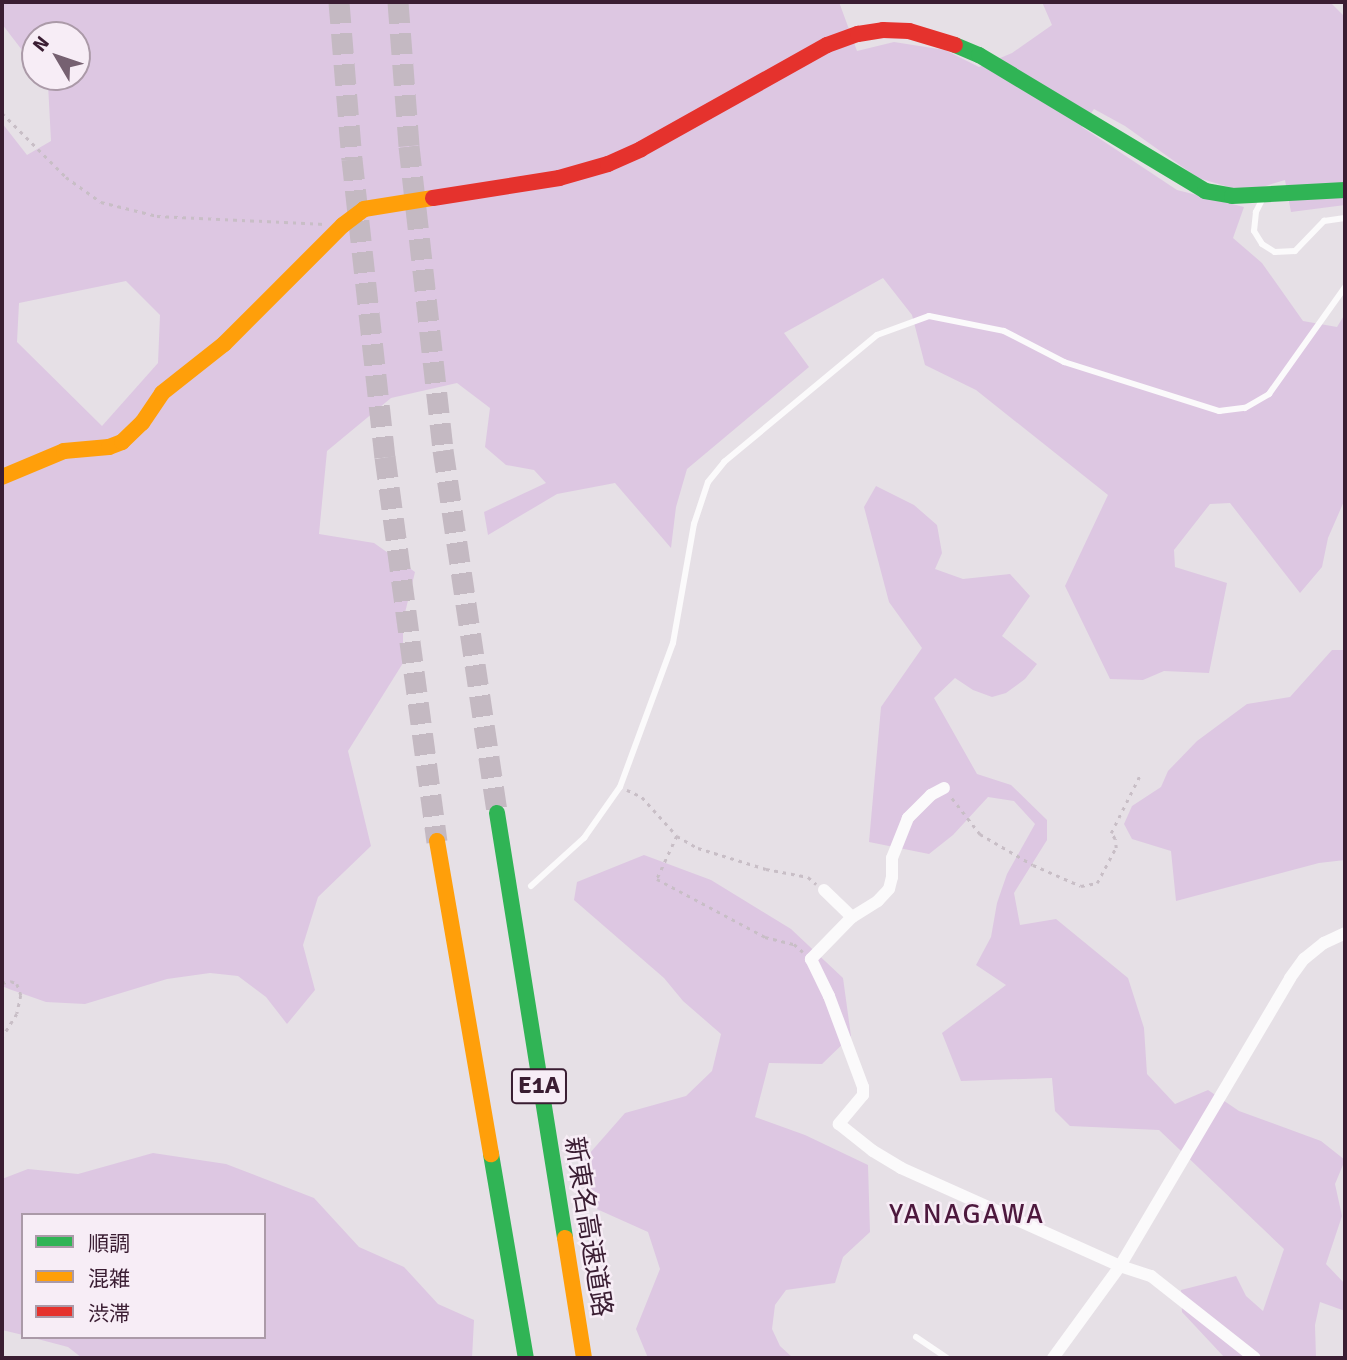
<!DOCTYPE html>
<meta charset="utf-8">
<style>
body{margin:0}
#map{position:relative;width:1347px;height:1360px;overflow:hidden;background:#e6e0e6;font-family:Signika,"Noto Sans JP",sans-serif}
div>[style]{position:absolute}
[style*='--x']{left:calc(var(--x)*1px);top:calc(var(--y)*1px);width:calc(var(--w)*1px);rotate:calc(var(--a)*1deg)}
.green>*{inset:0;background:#ddc7e2}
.highway-tunnel>*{height:21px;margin-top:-10.5px;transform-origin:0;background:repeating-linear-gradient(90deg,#c4b9c2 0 21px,transparent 0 31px)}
.path>*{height:2.5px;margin-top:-1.25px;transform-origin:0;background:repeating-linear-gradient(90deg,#c8bec6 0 3.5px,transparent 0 8.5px)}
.lane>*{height:6px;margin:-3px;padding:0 3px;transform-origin:3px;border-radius:3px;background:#fbfafb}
.street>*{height:12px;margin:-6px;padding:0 6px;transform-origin:6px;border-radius:6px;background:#fbfafb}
.fast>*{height:16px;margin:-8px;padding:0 8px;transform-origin:8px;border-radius:8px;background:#30b455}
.slow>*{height:16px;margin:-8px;padding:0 8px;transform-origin:8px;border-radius:8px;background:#ff9f0a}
.jam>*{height:16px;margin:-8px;padding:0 8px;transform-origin:8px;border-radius:8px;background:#e5322d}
span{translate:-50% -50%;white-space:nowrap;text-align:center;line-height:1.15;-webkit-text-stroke:5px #f7edf6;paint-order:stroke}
.shield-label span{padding:2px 5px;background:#f7edf6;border:2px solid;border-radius:5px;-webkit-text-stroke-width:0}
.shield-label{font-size:24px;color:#3a1d32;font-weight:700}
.street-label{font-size:26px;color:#3a1d32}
.neighbourhood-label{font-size:28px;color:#4d183d;letter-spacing:2px}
.frame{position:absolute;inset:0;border:4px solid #3a1d32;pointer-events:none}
.legend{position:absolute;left:21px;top:1213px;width:245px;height:126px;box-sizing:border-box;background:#f7edf6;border:2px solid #ab9aa8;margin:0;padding:9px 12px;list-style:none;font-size:21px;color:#3a1d32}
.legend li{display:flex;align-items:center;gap:14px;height:35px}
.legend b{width:35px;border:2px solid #ab9aa8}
.north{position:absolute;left:21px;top:21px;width:70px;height:70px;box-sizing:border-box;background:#f7edf6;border:2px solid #ab9aa8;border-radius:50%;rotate:309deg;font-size:19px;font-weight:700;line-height:28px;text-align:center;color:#3a1d32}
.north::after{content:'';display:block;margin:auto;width:24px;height:32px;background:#766171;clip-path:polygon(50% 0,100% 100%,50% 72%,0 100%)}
</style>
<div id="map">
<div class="green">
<i style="clip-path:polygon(evenodd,2px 2px,839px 2px,857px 51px,894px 42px,945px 50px,979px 67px,1012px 53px,1052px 25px,1042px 2px,1330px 2px,1345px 17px,1345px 205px,1291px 212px,1285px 180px,1246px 192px,1198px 178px,1125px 126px,1094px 109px,1082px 127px,1177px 190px,1244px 207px,1233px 238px,1262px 263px,1303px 321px,1337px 327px,1345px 314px,1345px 499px,1328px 538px,1322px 567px,1300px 593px,1230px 503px,1210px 504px,1174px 550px,1175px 567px,1227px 583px,1209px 673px,1164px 671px,1143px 680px,1110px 679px,1065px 586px,1108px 495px,976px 390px,925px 365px,912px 315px,883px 278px,784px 333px,809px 367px,687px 469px,676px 507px,671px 548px,615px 483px,557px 494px,488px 535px,484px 512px,546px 483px,534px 470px,506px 465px,485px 447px,490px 408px,457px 383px,391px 398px,327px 451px,319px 534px,374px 543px,415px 572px,403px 621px,403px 663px,348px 751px,371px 846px,318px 897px,303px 945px,315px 990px,287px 1024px,266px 997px,238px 976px,210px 973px,167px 979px,85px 1004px,46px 1002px,9px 989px,2px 986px,2px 123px,27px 155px,51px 141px,48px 84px,42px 77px,77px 77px,77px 35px,35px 35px,35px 67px,2px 24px,2px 2px,126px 281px,160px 315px,158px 363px,102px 426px,17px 342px,19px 303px,126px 281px)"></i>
<i style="clip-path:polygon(876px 486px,914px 505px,937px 525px,942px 553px,935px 569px,963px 579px,1010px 574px,1030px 596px,1002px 636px,1037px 664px,1025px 679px,1006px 693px,992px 697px,973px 690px,955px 678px,934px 698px,977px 774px,1011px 785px,1047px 820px,1047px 840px,1014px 893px,1020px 925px,1056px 919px,1128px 978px,1144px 1028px,1147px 1074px,1175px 1104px,1208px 1090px,1239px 1111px,1321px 1141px,1345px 1160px,1335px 1184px,1342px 1216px,1326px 1264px,1345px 1284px,1345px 1311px,1320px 1302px,1315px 1325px,1316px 1358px,1225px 1358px,1182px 1312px,1181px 1290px,1236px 1276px,1246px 1296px,1263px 1311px,1284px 1249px,1159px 1130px,1070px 1126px,1055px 1111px,1052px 1078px,961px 1081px,942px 1033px,1006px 985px,976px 965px,991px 937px,997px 903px,1007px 874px,1035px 824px,1014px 801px,988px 797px,953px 835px,929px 854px,869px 842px,881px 707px,922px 648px,889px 602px,864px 507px)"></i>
<i style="clip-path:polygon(1332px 650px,1345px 650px,1345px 860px,1319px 863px,1176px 901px,1171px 851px,1132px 839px,1124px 824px,1132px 806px,1161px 787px,1168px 771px,1197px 741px,1247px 704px,1290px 697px)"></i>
<i style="clip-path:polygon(644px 855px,711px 880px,791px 929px,843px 978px,851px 1036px,822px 1064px,769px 1063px,755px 1117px,805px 1135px,868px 1165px,870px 1232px,843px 1257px,835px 1283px,786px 1290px,775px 1305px,772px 1329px,780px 1346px,793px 1358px,648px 1358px,636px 1329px,660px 1269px,648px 1232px,590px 1206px,582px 1162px,625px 1113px,686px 1096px,712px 1071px,721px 1034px,683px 1001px,664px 978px,574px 900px,577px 882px)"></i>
<i style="clip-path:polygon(153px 1153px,226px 1164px,314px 1198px,359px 1247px,404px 1267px,438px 1304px,474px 1320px,472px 1358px,82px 1358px,68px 1347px,30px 1337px,264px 1337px,264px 1215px,23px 1215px,23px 1335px,2px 1330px,2px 1179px,28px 1169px,78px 1174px)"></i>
</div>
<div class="highway-tunnel">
<i style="--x:339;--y:2;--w:158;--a:85.3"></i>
<i style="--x:352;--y:159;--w:300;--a:83.7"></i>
<i style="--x:385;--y:457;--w:388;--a:82.3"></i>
<i style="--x:398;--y:2;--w:144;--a:85.6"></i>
<i style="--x:409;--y:146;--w:306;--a:83.6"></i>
<i style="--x:443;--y:450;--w:367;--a:81.5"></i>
</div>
<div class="path">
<i style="--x:2;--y:113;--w:91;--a:45"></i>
<i style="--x:66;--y:177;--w:43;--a:35.5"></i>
<i style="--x:101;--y:202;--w:58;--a:14"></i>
<i style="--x:157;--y:216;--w:168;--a:2.7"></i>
<i style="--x:627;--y:790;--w:17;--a:25"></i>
<i style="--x:642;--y:797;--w:52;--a:48.1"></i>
<i style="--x:677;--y:836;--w:24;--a:30"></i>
<i style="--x:698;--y:848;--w:71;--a:17.2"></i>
<i style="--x:766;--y:869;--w:43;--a:10.8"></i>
<i style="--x:808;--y:877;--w:11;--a:41"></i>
<i style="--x:952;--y:798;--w:46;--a:52.1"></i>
<i style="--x:980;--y:834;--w:61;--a:30.3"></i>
<i style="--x:1033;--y:865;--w:52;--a:23.6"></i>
<i style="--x:1081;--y:886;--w:16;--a:-11"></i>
<i style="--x:1097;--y:883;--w:40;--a:-62"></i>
<i style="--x:1116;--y:848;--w:9;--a:-96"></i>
<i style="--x:1115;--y:839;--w:7;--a:-124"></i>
<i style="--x:1111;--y:833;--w:65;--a:-63.4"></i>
<i style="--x:677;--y:836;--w:47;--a:114.9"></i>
<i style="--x:657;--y:879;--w:123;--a:28.2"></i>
<i style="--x:765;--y:937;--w:30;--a:14"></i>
<i style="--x:794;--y:944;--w:12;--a:42"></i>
<i style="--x:2;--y:983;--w:9;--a:-13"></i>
<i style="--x:11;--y:981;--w:7;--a:27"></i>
<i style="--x:17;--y:984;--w:12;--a:70"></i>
<i style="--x:21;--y:995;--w:19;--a:102"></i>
<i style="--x:17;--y:1014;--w:28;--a:122"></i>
</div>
<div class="lane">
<i style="--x:1264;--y:196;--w:18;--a:117"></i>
<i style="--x:1256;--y:212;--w:19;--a:96"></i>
<i style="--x:1254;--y:231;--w:15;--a:58"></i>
<i style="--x:1262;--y:244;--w:15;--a:32"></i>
<i style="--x:1275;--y:252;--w:20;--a:-3"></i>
<i style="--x:1295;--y:251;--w:42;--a:-46"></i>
<i style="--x:1324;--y:221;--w:21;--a:-8"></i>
<i style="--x:531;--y:886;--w:72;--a:-42.2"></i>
<i style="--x:584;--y:838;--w:62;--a:-54.8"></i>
<i style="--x:620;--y:787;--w:153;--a:-69.8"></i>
<i style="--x:673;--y:643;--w:121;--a:-80"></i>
<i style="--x:694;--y:524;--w:44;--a:-71.6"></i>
<i style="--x:708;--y:482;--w:26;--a:-51"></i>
<i style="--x:724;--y:462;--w:199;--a:-39.7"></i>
<i style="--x:877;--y:335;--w:55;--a:-20.1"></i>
<i style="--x:929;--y:316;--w:76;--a:11.3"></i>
<i style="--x:1004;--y:331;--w:68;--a:27.3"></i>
<i style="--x:1064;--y:362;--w:163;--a:17.5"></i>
<i style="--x:1219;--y:411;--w:26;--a:-7"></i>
<i style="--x:1245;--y:408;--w:28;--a:-30"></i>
<i style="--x:1269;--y:394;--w:131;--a:-54.6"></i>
<i style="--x:916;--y:1337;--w:37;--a:34"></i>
</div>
<div class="street">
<i style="--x:944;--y:788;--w:15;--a:152"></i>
<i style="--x:931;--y:795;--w:33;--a:135"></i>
<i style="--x:908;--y:818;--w:43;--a:111.8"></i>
<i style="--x:892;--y:858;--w:19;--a:90"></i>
<i style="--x:892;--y:877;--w:12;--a:104"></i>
<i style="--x:889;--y:889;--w:16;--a:133"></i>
<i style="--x:878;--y:901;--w:31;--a:148"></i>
<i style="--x:852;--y:917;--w:59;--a:134.3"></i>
<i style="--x:811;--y:959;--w:41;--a:64.1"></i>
<i style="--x:829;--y:996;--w:97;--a:69.5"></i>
<i style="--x:863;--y:1087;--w:8;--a:90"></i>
<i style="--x:863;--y:1095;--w:38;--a:130"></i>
<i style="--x:839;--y:1124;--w:43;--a:38.5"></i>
<i style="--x:873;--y:1151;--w:33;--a:31"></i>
<i style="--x:901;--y:1168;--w:240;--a:24.1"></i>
<i style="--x:1120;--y:1266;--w:33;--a:18"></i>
<i style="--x:1151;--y:1276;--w:132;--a:38.3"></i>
<i style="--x:824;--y:890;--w:39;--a:44"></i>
<i style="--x:1053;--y:1358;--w:114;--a:-53.9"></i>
<i style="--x:1120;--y:1266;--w:334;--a:-59.4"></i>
<i style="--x:1290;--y:978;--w:24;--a:-54"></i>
<i style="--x:1304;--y:959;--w:26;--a:-39"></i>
<i style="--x:1324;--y:943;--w:23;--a:-25"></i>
</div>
<div class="fast">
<i style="--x:955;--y:45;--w:26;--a:23"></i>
<i style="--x:979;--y:55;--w:264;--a:31"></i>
<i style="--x:1205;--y:191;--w:27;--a:10"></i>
<i style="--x:1232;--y:196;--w:113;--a:-3"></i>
<i style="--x:497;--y:813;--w:430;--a:80.9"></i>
<i style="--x:491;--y:1154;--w:207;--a:80.3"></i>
</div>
<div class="slow">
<i style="--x:2;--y:477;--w:67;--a:-22.8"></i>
<i style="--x:64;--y:451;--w:45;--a:-5.1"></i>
<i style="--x:109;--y:447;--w:14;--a:-21"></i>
<i style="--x:122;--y:442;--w:28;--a:-44"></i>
<i style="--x:142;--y:423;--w:36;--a:-56"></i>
<i style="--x:162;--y:393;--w:79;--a:-38.3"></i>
<i style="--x:224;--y:344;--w:168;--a:-45"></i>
<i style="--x:343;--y:225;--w:26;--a:-37"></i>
<i style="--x:364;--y:209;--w:70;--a:-9.1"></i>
<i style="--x:437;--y:841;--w:318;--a:80.2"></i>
<i style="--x:565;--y:1238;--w:121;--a:81"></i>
</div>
<div class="jam">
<i style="--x:433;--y:198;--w:128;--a:-9"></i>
<i style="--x:559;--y:178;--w:51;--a:-15.9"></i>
<i style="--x:608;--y:164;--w:36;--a:-24"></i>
<i style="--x:641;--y:149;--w:213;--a:-29.2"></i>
<i style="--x:827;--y:45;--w:33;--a:-20"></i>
<i style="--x:858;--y:34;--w:25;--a:-9"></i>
<i style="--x:883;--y:30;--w:26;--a:2"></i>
<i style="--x:909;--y:31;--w:48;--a:16.9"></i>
</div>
<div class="shield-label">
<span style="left:539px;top:1086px">E1A</span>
</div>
<div class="street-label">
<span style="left:587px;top:1227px;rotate:81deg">新東名高速道路</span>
</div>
<div class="neighbourhood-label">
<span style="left:967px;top:1214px">YANAGAWA</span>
</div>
<div class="frame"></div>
<ul class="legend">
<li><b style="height:9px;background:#30b455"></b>順調</li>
<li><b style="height:9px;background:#ff9f0a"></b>混雑</li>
<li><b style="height:9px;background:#e5322d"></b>渋滞</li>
</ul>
<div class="north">N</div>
</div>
